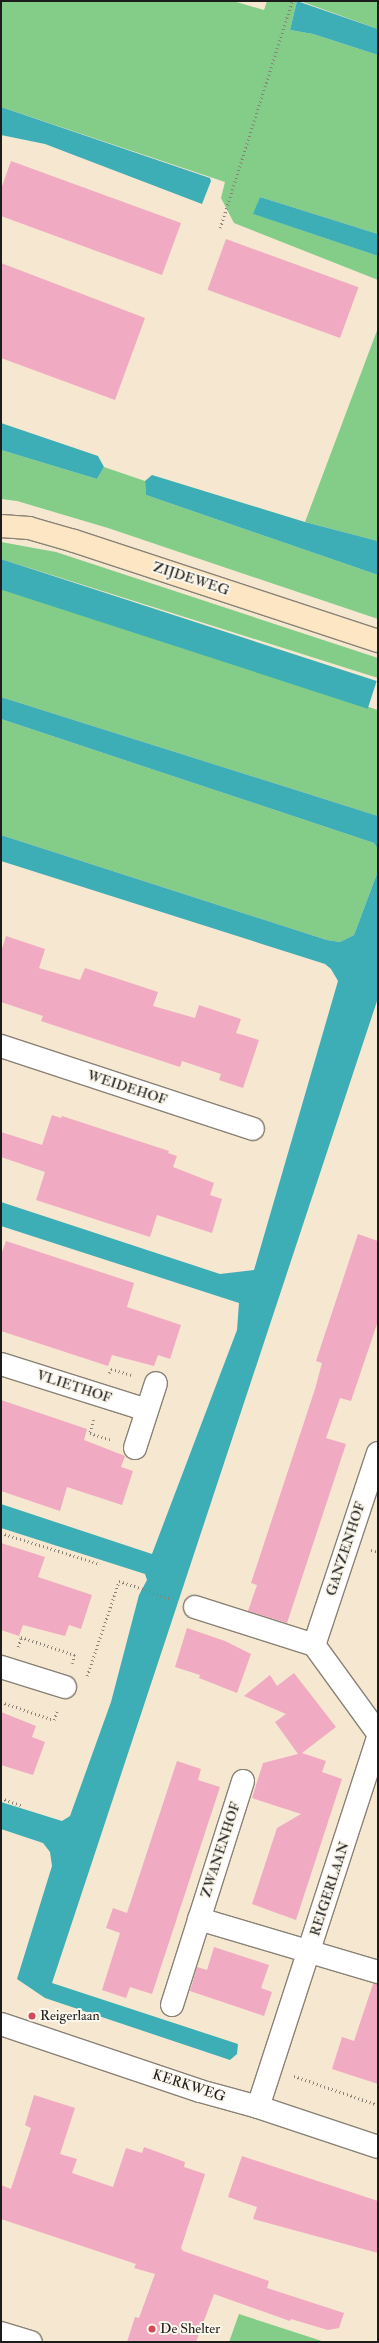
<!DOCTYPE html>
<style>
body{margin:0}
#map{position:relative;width:379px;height:2343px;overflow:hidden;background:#f6e7d0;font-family:"IM FELL Double Pica",serif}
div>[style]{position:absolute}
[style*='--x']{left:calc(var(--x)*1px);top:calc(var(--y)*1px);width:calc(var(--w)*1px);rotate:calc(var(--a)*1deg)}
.green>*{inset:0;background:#83cd89}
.water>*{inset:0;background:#3daeb6;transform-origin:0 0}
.building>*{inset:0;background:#f0aac1;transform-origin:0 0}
.path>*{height:2.5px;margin-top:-1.25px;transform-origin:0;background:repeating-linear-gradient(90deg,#898276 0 1px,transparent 0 4px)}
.roads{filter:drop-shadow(1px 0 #898276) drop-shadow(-1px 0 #898276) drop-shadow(0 1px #898276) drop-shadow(0 -1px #898276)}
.minor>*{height:22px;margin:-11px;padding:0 11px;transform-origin:11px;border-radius:11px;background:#fff}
.tertiary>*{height:22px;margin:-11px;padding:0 11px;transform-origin:11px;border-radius:11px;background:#fff}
.secondary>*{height:22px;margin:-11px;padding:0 11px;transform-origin:11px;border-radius:11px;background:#fce6c4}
.dots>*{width:11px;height:11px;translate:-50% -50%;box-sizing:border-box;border:2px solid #fbf7ec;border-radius:50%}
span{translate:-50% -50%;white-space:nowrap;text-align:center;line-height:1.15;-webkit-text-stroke:4px #fbf7ec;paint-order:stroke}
.street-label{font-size:14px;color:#1c1c1c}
.poi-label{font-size:14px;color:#1c1c1c}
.left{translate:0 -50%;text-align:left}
.frame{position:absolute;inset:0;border:2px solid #1c1c1c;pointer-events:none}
</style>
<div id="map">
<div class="green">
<i style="clip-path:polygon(1px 1px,233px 1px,264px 10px,267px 1px,297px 1px,290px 30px,313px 34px,378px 55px,378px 234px,260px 197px,254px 214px,378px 256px,378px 280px,234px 223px,221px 198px,225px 182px,1px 107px)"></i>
<i style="clip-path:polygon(300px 1px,378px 1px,378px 29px)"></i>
<i style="clip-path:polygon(378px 328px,378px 541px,305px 522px)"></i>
<i style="clip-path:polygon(1px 450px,97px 479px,104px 467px,145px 481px,146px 495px,378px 575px,378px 619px,108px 528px,17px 501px,1px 499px)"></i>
<i style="clip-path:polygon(1px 542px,56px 552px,378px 658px,378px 678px,1px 559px)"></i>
<i style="clip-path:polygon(1px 588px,378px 710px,378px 816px,1px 697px)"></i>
<i style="clip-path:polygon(1px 719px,374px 843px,378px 849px,378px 871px,354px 935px,340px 942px,327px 940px,1px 835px)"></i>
<i style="clip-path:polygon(239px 2314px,325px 2342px,229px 2342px)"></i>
</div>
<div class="water">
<i style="clip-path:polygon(297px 1px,378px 29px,378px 55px,313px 34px,290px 30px)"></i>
<i style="clip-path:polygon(1px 107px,210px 178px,211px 181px,202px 204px,45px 144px,1px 135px)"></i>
<i style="clip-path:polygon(260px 197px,378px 234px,378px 256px,253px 214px)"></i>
<i style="clip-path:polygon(1px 423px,98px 456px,104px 467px,97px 479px,1px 450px)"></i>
<i style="clip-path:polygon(152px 475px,305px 522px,378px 541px,378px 575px,146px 495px,145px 481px)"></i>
<i style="left:1px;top:559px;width:395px;height:29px;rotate:18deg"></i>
<i style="clip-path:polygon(1px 697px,378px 816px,378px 849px,374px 843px,1px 719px)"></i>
<i style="clip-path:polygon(1px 835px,327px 940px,340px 942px,354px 935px,378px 871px,378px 998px,52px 1983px,238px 2044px,237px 2054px,230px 2060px,45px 1998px,17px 1979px,52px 1866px,50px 1852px,43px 1843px,1px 1829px,1px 1802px,62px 1821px,70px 1816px,111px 1702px,139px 1595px,147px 1580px,145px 1574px,1px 1528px,1px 1504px,152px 1554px,237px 1330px,239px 1303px,1px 1226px,1px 1202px,220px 1274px,254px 1270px,338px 981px,331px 969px,325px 964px,1px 861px)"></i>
</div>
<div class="building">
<i style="clip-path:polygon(11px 161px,181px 223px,162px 275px,1px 216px,1px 189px)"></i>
<i style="left:226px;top:239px;width:141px;height:54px;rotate:20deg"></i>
<i style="clip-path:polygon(1px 263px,145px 318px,115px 400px,1px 358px)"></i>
<i style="clip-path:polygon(6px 936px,45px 949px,39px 968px,80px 980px,85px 968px,158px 992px,153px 1006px,195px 1018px,199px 1005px,241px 1019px,236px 1033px,259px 1040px,243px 1088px,219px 1080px,221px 1074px,182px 1061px,180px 1067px,80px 1034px,41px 1021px,43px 1016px,1px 1002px,1px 952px)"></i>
<i style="clip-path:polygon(52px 1115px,61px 1118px,62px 1116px,169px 1151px,168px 1153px,177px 1156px,173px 1167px,214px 1183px,210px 1195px,222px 1199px,212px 1233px,157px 1215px,150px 1237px,36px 1200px,45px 1172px,1px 1157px,1px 1132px,42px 1145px)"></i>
<i style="clip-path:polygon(358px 1234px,378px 1241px,378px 1321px,351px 1401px,340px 1398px,326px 1438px,346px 1444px,287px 1623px,248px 1611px,257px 1585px,251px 1583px,315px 1389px,322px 1363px,316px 1361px)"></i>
<i style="clip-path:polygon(6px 1241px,134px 1283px,127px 1307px,181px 1325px,170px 1359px,158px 1355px,154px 1366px,112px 1355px,108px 1366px,1px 1331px,1px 1255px)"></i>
<i style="clip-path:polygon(1px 1400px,87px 1429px,84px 1440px,125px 1456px,121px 1467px,133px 1471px,122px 1505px,67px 1487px,60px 1511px,1px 1491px)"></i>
<i style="clip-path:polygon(1px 1543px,45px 1557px,38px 1577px,92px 1595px,81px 1629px,69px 1625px,65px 1636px,23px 1625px,19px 1636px,1px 1630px)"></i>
<i style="clip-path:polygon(187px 1628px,225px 1641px,251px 1654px,237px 1693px,199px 1678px,200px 1675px,175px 1667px)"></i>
<i style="clip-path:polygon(294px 1673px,336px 1727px,302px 1753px,326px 1761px,322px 1772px,342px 1779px,296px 1920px,252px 1904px,277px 1828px,301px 1814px,252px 1798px,263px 1763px,298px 1754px,275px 1722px,286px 1714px,244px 1696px,270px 1675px,277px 1686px)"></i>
<i style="clip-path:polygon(1px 1712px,36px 1726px,32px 1737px,45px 1742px,33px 1775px,1px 1765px)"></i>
<i style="clip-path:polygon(177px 1761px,201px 1769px,198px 1780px,220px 1787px,152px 1994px,130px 1987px,126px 1998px,102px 1990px,120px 1933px,106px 1928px,113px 1908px,127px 1913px)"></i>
<i style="clip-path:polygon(214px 1947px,269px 1965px,261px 1988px,272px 1992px,264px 2016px,190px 1991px,197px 1967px,207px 1970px)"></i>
<i style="clip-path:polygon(373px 1984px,378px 1984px,378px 2084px,332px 2069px,342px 2037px,354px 2041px)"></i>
<i style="clip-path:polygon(34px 2095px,75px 2108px,60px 2154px,77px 2159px,72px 2173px,113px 2187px,126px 2148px,142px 2153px,144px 2147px,185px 2162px,184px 2167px,205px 2174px,181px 2248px,183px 2251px,269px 2281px,267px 2288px,344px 2313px,339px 2328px,328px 2330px,291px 2319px,290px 2321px,214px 2294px,196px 2342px,127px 2342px,135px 2317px,139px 2318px,155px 2274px,134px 2268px,136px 2264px,1px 2219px,1px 2185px,11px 2189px,31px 2128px,25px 2125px)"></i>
<i style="clip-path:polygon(242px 2156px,378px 2201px,378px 2253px,253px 2219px,257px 2207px,228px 2197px)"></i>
</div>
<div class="path">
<i style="--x:220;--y:228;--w:238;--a:-72.4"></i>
<i style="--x:109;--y:1373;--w:4;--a:-63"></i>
<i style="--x:111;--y:1369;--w:22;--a:16"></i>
<i style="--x:94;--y:1420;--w:14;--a:107"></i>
<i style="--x:90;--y:1433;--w:23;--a:18"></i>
<i style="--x:1;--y:1533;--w:104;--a:17.4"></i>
<i style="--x:371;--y:1550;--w:7;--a:16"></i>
<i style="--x:18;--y:1647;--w:10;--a:-73"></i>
<i style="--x:21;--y:1637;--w:57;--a:18.4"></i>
<i style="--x:75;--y:1655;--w:9;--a:108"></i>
<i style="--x:87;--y:1676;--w:100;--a:-71.4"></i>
<i style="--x:119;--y:1581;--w:56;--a:18.8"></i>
<i style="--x:1;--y:1702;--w:56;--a:18.8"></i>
<i style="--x:54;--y:1720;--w:9;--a:-72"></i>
<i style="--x:1;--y:1798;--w:23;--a:20"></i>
<i style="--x:294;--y:2076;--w:89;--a:19"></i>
</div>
<div class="roads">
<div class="minor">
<i style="--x:1;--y:1046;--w:265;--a:18.2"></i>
<i style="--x:1;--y:1364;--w:153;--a:17.5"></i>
<i style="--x:135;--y:1448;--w:68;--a:-72.1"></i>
<i style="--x:378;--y:1453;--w:202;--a:108.4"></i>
<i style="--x:314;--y:1645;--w:109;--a:54"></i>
<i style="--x:195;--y:1607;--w:125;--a:17.7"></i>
<i style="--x:1;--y:1667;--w:67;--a:17.4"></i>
<i style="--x:199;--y:1919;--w:187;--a:16.5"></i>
<i style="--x:172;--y:2005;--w:235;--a:-72.4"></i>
<i style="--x:258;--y:2107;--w:388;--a:-72"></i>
<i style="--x:1;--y:2333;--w:31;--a:17"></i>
</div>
<div class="tertiary">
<i style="--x:1;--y:2024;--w:210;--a:18.6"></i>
<i style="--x:200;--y:2091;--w:60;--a:15.4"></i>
<i style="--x:258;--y:2107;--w:126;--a:18.4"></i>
</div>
<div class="secondary">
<i style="--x:1;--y:526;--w:28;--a:4"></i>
<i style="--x:29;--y:528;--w:47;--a:16.1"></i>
<i style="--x:74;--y:541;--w:320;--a:18.2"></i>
</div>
</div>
<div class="dots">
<i style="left:32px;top:2016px;background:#d1495b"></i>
<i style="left:152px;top:2329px;background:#d1495b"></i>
</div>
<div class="street-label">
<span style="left:191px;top:579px;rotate:18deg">ZIJDEWEG</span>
<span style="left:127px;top:1088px;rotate:18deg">WEIDEHOF</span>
<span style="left:74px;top:1387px;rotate:18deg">VLIETHOF</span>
<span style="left:346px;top:1549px;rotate:-72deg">GANZENHOF</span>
<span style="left:221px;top:1850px;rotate:-72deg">ZWANENHOF</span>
<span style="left:330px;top:1889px;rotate:-72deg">REIGERLAAN</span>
<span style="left:189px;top:2086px;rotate:18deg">KERKWEG</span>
</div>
<div class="poi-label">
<span class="left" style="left:40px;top:2016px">Reigerlaan</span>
<span class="left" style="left:160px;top:2329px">De Shelter</span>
</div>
<div class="frame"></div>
</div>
